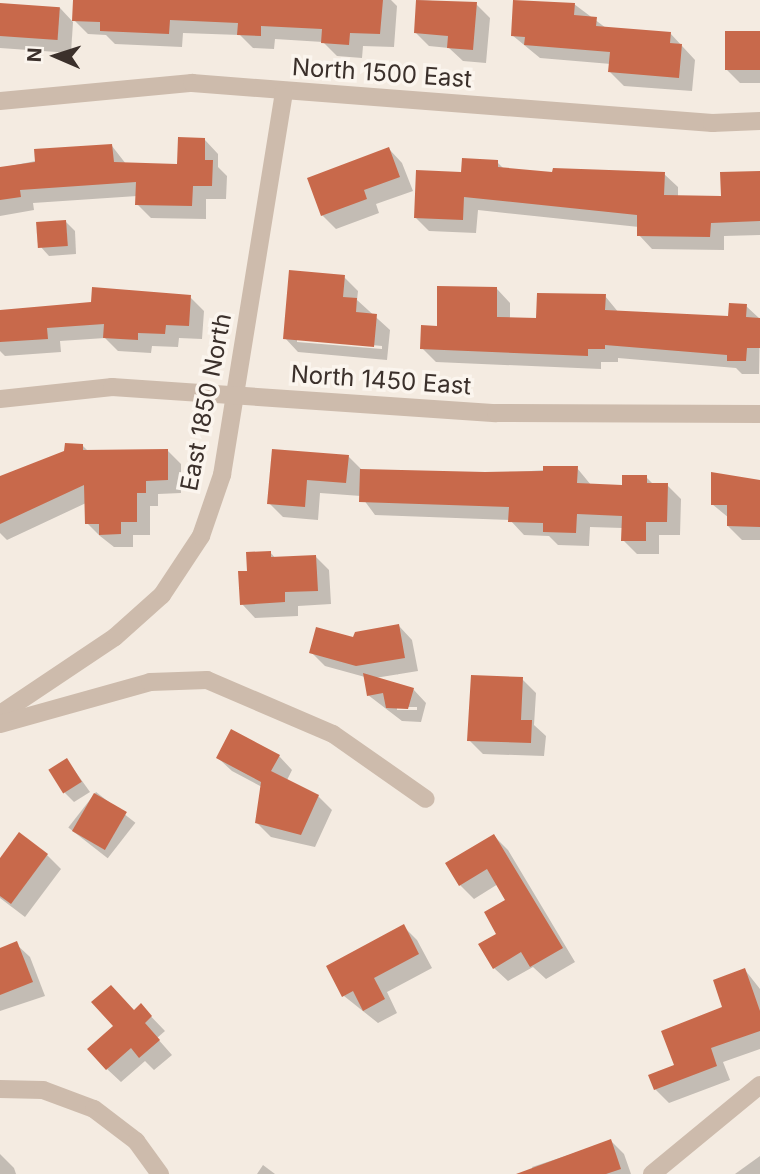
<!DOCTYPE html>
<style>
body{margin:0}
#map{position:relative;width:760px;height:1174px;overflow:hidden;background:#f4ebe1;font-family:Inter,sans-serif}
div>[style]{position:absolute}
[style*='--x']{left:calc(var(--x)*1px);top:calc(var(--y)*1px);width:calc(var(--w)*1px);rotate:calc(var(--a)*1deg)}
.shadow>*{inset:0;background:#0003;transform-origin:0 0}
.building>*{inset:0;background:#c8694b;transform-origin:0 0}
.minor>*{height:18px;margin:-9px;padding:0 9px;transform-origin:9px;border-radius:9px;background:#cdbbac}
.tertiary>*{height:18px;margin:-9px;padding:0 9px;transform-origin:9px;border-radius:9px;background:#cdbbac}
span{translate:-50% -50%;white-space:nowrap;text-align:center;line-height:1.15;-webkit-text-stroke:7px #fbf5ee;paint-order:stroke}
.street-label{font-size:24px;color:#3b302b}
.north{position:absolute;left:21px;top:21px;width:70px;height:70px;-webkit-text-stroke:5px #fbf5ee;paint-order:stroke;rotate:273deg;font-size:19px;font-weight:700;line-height:28px;text-align:center;color:#3b302b}
.north::after{content:'';display:block;margin:auto;width:24px;height:32px;background:#3b302b;clip-path:polygon(50% 0,100% 100%,50% 72%,0 100%)}
</style>
<div id="map">
<div class="shadow">
<i style="clip-path:polygon(75px 0,391px 0,397px 6px,394px 47px,363px 46px,362px 58px,337px 56px,323px 42px,275px 39px,274px 49px,253px 48px,240px 35px,183px 33px,182px 47px,115px 44px,106px 35px,88px 34px,74px 20px)"></i>
<i style="clip-path:polygon(418px 0,476px 4px,490px 18px,486px 63px,463px 61px,449px 48px,429px 46px,416px 33px)"></i>
<i style="clip-path:polygon(0 4px,60px 8px,73px 22px,71px 53px,0 48px)"></i>
<i style="clip-path:polygon(574px 4px,606px 28px,670px 33px,695px 60px,692px 91px,624px 86px,610px 72px,611px 64px,540px 58px,512px 35px)"></i>
<i style="clip-path:polygon(760px 33px,760px 83px,740px 83px,726px 69px)"></i>
<i style="clip-path:polygon(205px 140px,218px 154px,218px 167px,227px 176px,226px 199px,206px 199px,206px 219px,151px 218px,137px 204px,137px 196px,33px 203px,34px 210px,0 216px,0 168px,112px 146px,126px 164px,179px 166px)"></i>
<i style="clip-path:polygon(389px 149px,402px 163px,413px 191px,376px 204px,379px 213px,336px 229px,322px 215px)"></i>
<i style="clip-path:polygon(497px 162px,505px 170px,554px 173px,664px 174px,678px 187px,678px 197px,722px 198px,760px 174px,760px 235px,724px 236px,724px 250px,652px 249px,639px 235px,639px 227px,478px 210px,476px 233px,429px 231px,415px 217px,463px 174px)"></i>
<i style="clip-path:polygon(66px 222px,75px 231px,76px 254px,49px 256px,40px 246px)"></i>
<i style="clip-path:polygon(evenodd,344px 277px,358px 291px,357px 300px,390px 330px,387px 360px,298px 352px,285px 338px,344px 277px,297px 338px,382px 346px,382px 349px,297px 342px,297px 338px)"></i>
<i style="clip-path:polygon(497px 289px,510px 303px,510px 319px,538px 320px,605px 296px,619px 313px,730px 318px,746px 306px,760px 319px,759px 374px,742px 374px,736px 368px,618px 358px,618px 362px,601px 362px,601px 369px,436px 362px,422px 348px,439px 327px)"></i>
<i style="clip-path:polygon(190px 297px,204px 311px,202px 339px,179px 338px,178px 347px,152px 346px,151px 353px,118px 351px,105px 338px,60px 341px,61px 352px,5px 356px,0 351px,0 311px)"></i>
<i style="clip-path:polygon(82px 445px,88px 451px,168px 451px,181px 464px,181px 493px,158px 494px,158px 506px,150px 506px,150px 535px,133px 535px,133px 547px,114px 547px,100px 536px,87px 523px,86px 503px,7px 540px,0 533px,0 480px)"></i>
<i style="clip-path:polygon(273px 451px,348px 456px,362px 470px,485px 474px,577px 468px,591px 485px,624px 486px,646px 477px,654px 485px,667px 485px,681px 499px,680px 535px,659px 535px,659px 554px,637px 554px,623px 540px,623px 528px,590px 527px,589px 546px,558px 545px,549px 536px,524px 535px,510px 520px,375px 515px,361px 496px,320px 493px,318px 520px,283px 517px,269px 503px)"></i>
<i style="clip-path:polygon(713px 474px,760px 482px,760px 540px,742px 540px,728px 526px,729px 518px,712px 504px)"></i>
<i style="clip-path:polygon(270px 552px,276px 559px,315px 556px,329px 570px,331px 604px,298px 606px,298px 616px,255px 618px,242px 604px,249px 573px)"></i>
<i style="clip-path:polygon(evenodd,399px 626px,412px 640px,418px 671px,375px 678px,413px 689px,426px 703px,421px 722px,402px 721px,368px 695px,365px 677px,325px 666px,311px 652px,399px 626px,397px 707px,417px 707px,417px 710px,397px 710px,397px 707px)"></i>
<i style="clip-path:polygon(522px 679px,536px 693px,534px 725px,546px 736px,544px 756px,483px 754px,469px 740px)"></i>
<i style="clip-path:polygon(279px 756px,292px 770px,287px 780px,318px 796px,332px 810px,315px 847px,271px 837px,257px 823px,262px 787px,232px 771px,218px 758px)"></i>
<i style="clip-path:polygon(67px 760px,90px 792px,74px 802px,65px 793px)"></i>
<i style="left:96px;top:792px;width:50px;height:45px;rotate:38deg"></i>
<i style="clip-path:polygon(494px 836px,508px 850px,575px 962px,546px 979px,533px 967px,508px 981px,494px 968px,507px 900px,498px 884px,474px 899px,460px 885px)"></i>
<i style="clip-path:polygon(47px 855px,61px 869px,25px 917px,0 898px,0 860px)"></i>
<i style="clip-path:polygon(404px 927px,417px 940px,432px 968px,387px 992px,397px 1013px,378px 1023px,344px 996px)"></i>
<i style="clip-path:polygon(16px 944px,30px 957px,45px 996px,0 1011px,0 950px)"></i>
<i style="clip-path:polygon(745px 970px,760px 989px,760px 1049px,723px 1062px,730px 1080px,669px 1103px,655px 1089px,725px 1008px)"></i>
<i style="clip-path:polygon(141px 1006px,165px 1031px,157px 1038px,172px 1055px,154px 1070px,145px 1061px,121px 1082px,107px 1069px)"></i>
<i style="clip-path:polygon(611px 1141px,624px 1154px,631px 1174px,535px 1174px,532px 1167px)"></i>
<i style="clip-path:polygon(0 1154px,14px 1168px,16px 1174px,0 1174px)"></i>
<i style="clip-path:polygon(760px 1156px,760px 1174px,735px 1174px)"></i>
<i style="clip-path:polygon(263px 1165px,275px 1174px,257px 1174px)"></i>
</div>
<div class="building">
<i style="clip-path:polygon(73px 0,383px 0,380px 34px,350px 33px,349px 45px,321px 43px,322px 29px,261px 26px,261px 36px,237px 35px,238px 23px,170px 20px,169px 34px,100px 31px,100px 22px,72px 21px)"></i>
<i style="clip-path:polygon(416px 0,477px 2px,473px 50px,447px 48px,448px 36px,414px 33px)"></i>
<i style="clip-path:polygon(513px 0,575px 3px,574px 15px,597px 17px,596px 26px,671px 32px,670px 43px,682px 44px,679px 78px,608px 72px,610px 52px,524px 45px,525px 37px,511px 36px)"></i>
<i style="left:0;top:3px;width:60px;height:33px;rotate:4deg"></i>
<i style="left:725px;top:31px;width:35px;height:39px"></i>
<i style="clip-path:polygon(178px 137px,205px 138px,205px 160px,213px 160px,212px 186px,193px 186px,192px 206px,135px 205px,136px 182px,20px 190px,21px 197px,0 200px,0 167px,35px 162px,34px 149px,112px 144px,114px 162px,177px 164px)"></i>
<i style="clip-path:polygon(389px 147px,400px 177px,364px 190px,367px 199px,321px 216px,307px 178px)"></i>
<i style="clip-path:polygon(462px 158px,498px 160px,498px 167px,552px 172px,553px 168px,665px 172px,664px 195px,721px 196px,720px 172px,760px 171px,760px 221px,711px 223px,710px 237px,637px 236px,637px 215px,464px 197px,463px 220px,414px 218px,416px 170px,461px 172px)"></i>
<i style="left:66px;top:220px;width:26px;height:30px;rotate:86deg"></i>
<i style="clip-path:polygon(289px 270px,345px 275px,343px 297px,357px 298px,356px 312px,377px 314px,374px 347px,283px 339px)"></i>
<i style="clip-path:polygon(437px 286px,497px 287px,497px 317px,536px 318px,537px 293px,606px 294px,605px 310px,728px 316px,729px 303px,747px 304px,746px 317px,760px 318px,760px 348px,747px 348px,746px 361px,727px 361px,727px 355px,605px 345px,605px 349px,588px 349px,588px 356px,420px 349px,421px 325px,437px 326px)"></i>
<i style="clip-path:polygon(92px 287px,191px 295px,189px 326px,166px 325px,165px 334px,138px 333px,138px 340px,103px 338px,104px 324px,47px 328px,48px 339px,0 342px,0 310px,91px 302px)"></i>
<i style="clip-path:polygon(65px 443px,83px 444px,83px 450px,168px 449px,168px 480px,146px 481px,146px 493px,137px 493px,137px 522px,121px 522px,121px 534px,99px 535px,99px 524px,85px 524px,84px 485px,0 524px,0 476px,64px 451px)"></i>
<i style="clip-path:polygon(272px 449px,349px 455px,346px 483px,307px 480px,305px 507px,267px 504px)"></i>
<i style="clip-path:polygon(543px 466px,578px 466px,577px 483px,622px 485px,622px 475px,647px 475px,647px 483px,668px 483px,667px 522px,646px 522px,646px 541px,621px 541px,622px 516px,577px 514px,576px 533px,543px 532px,543px 523px,508px 522px,509px 507px,359px 502px,360px 469px,485px 472px,543px 471px)"></i>
<i style="clip-path:polygon(711px 472px,760px 480px,760px 527px,727px 526px,727px 505px,711px 505px)"></i>
<i style="clip-path:polygon(271px 551px,271px 557px,316px 555px,318px 591px,285px 592px,285px 602px,240px 605px,238px 571px,247px 571px,246px 552px)"></i>
<i style="clip-path:polygon(399px 624px,405px 658px,356px 666px,309px 653px,316px 627px,353px 637px,355px 632px)"></i>
<i style="clip-path:polygon(363px 673px,414px 688px,408px 709px,386px 708px,383px 693px,367px 696px)"></i>
<i style="clip-path:polygon(471px 675px,523px 677px,521px 720px,532px 720px,531px 743px,467px 741px)"></i>
<i style="clip-path:polygon(231px 729px,280px 755px,271px 771px,319px 795px,301px 835px,255px 823px,261px 782px,216px 758px)"></i>
<i style="left:67px;top:758px;width:28px;height:22px;rotate:58deg"></i>
<i style="left:94px;top:793px;width:38px;height:44px;rotate:30deg"></i>
<i style="clip-path:polygon(19px 832px,48px 854px,11px 904px,0 896px,0 858px)"></i>
<i style="clip-path:polygon(494px 834px,563px 948px,530px 967px,521px 952px,493px 969px,478px 944px,496px 934px,484px 912px,505px 900px,487px 869px,459px 886px,445px 863px)"></i>
<i style="clip-path:polygon(404px 924px,419px 954px,374px 978px,385px 999px,363px 1011px,353px 991px,342px 997px,326px 966px)"></i>
<i style="clip-path:polygon(17px 941px,33px 982px,0 995px,0 948px)"></i>
<i style="clip-path:polygon(745px 968px,760px 1011px,760px 1031px,711px 1048px,717px 1066px,654px 1090px,648px 1075px,674px 1065px,661px 1031px,722px 1007px,713px 980px)"></i>
<i style="clip-path:polygon(111px 985px,134px 1010px,141px 1003px,152px 1016px,145px 1023px,160px 1040px,139px 1058px,131px 1048px,106px 1070px,87px 1049px,113px 1026px,91px 1002px)"></i>
<i style="clip-path:polygon(611px 1139px,621px 1169px,606px 1174px,516px 1174px)"></i>
</div>
<div class="minor">
<i style="--x:0;--y:101;--w:193;--a:-5.4"></i>
<i style="--x:192;--y:83;--w:522;--a:4.4"></i>
<i style="--x:712;--y:123;--w:48;--a:-2.4"></i>
<i style="--x:0;--y:714;--w:138;--a:-33.8"></i>
<i style="--x:115;--y:637;--w:63;--a:-41.8"></i>
<i style="--x:162;--y:595;--w:71;--a:-56.5"></i>
<i style="--x:201;--y:536;--w:65;--a:-71"></i>
<i style="--x:222;--y:475;--w:389;--a:-80.8"></i>
<i style="--x:0;--y:724;--w:156;--a:-15.6"></i>
<i style="--x:150;--y:682;--w:57;--a:-2"></i>
<i style="--x:207;--y:680;--w:137;--a:23.2"></i>
<i style="--x:333;--y:734;--w:113;--a:35"></i>
<i style="--x:652;--y:1174;--w:140;--a:-39.5"></i>
</div>
<div class="tertiary">
<i style="--x:0;--y:399;--w:113;--a:-6.1"></i>
<i style="--x:112;--y:387;--w:385;--a:3.9"></i>
<i style="--x:496;--y:413;--w:264;--a:0.2"></i>
<i style="--x:0;--y:1089;--w:43;--a:1.3"></i>
<i style="--x:43;--y:1090;--w:54;--a:20.4"></i>
<i style="--x:94;--y:1109;--w:53;--a:37.3"></i>
<i style="--x:136;--y:1141;--w:41;--a:54"></i>
</div>
<div class="street-label">
<span style="left:382px;top:73px;rotate:4deg">North 1500 East</span>
<span style="left:381px;top:380px;rotate:4deg">North 1450 East</span>
<span style="left:206px;top:402px;rotate:-79deg">East 1850 North</span>
</div>
<div class="north">N</div>
</div>
